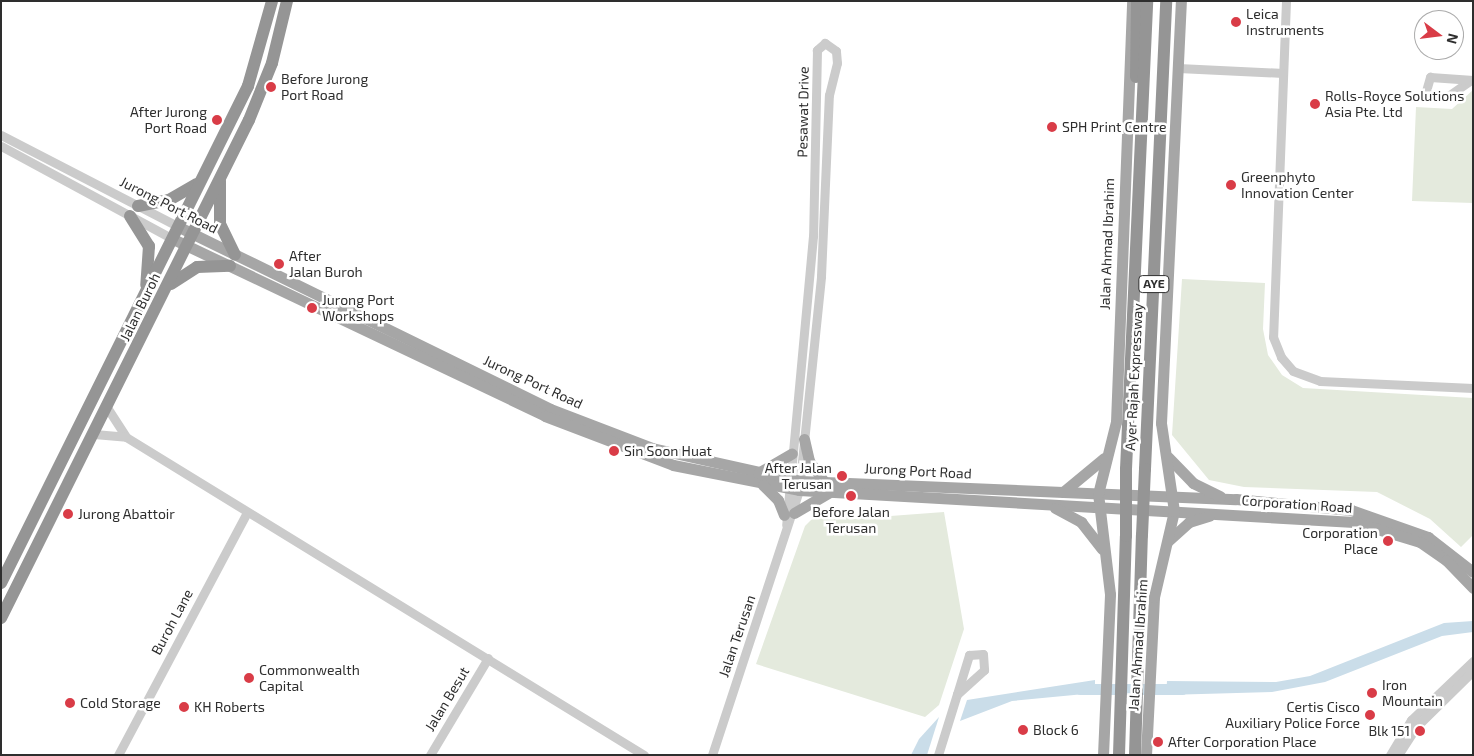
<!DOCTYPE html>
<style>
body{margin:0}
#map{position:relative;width:1474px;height:756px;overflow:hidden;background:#fff;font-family:"Exo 2",sans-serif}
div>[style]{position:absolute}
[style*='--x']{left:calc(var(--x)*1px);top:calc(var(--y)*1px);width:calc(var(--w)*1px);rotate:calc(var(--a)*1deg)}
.green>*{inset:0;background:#e4eadd}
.water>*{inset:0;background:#cadde9}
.river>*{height:11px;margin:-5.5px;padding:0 5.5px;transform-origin:5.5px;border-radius:5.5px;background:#cadde9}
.minor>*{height:9px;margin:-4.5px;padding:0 4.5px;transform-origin:4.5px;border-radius:4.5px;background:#cbcbcb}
.major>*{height:11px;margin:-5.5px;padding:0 5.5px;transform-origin:5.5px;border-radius:5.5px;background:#a6a6a6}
.highway>*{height:12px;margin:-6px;padding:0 6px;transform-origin:6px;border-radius:6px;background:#959595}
.highway-bridge>*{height:12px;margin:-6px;padding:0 6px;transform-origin:6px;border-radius:6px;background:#959595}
.dots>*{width:14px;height:14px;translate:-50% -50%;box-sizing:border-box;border:2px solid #fff;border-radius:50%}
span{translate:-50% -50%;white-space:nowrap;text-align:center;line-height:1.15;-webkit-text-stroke:5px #fff;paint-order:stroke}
.shield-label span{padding:1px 4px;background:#fff;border:1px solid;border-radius:4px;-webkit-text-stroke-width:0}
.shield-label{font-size:12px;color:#2e2e2e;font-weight:700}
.poi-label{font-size:14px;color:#2e2e2e}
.left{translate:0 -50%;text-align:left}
.right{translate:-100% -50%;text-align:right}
.street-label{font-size:14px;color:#2e2e2e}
.frame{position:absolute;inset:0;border:2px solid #2e2e2e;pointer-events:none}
.north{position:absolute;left:1414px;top:10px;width:50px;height:50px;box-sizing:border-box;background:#fff;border:1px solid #ababab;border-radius:50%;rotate:105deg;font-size:14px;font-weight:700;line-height:20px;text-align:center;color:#2e2e2e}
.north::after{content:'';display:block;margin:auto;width:18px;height:22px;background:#d93c47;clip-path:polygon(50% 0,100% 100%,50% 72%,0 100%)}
</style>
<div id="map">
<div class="green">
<i style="clip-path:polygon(1473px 90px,1473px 203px,1412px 201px,1416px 107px,1452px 109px)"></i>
<i style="clip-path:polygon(1182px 279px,1265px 283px,1263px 329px,1268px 355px,1282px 375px,1303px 388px,1473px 398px,1473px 535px,1461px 547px,1430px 519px,1377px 492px,1244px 487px,1209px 480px,1172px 435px)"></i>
<i style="clip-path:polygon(944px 512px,964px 629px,939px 705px,925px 717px,756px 664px,805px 526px,813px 518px,823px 513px,877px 517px)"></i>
</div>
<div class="water">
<i style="clip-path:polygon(1473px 621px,1473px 632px,1442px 636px,1325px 682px,1272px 692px,1166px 695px,1167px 681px,1276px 682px,1310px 676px,1444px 623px)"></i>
<i style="clip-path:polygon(1095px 680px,1095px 693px,1012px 701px,960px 721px,967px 700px)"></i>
<i style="clip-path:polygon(939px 717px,927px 755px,911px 755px,919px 739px)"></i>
</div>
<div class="river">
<i style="--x:1080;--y:689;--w:102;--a:0"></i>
</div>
<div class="minor">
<i style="--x:1286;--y:1;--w:336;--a:92.2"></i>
<i style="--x:1273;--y:337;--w:22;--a:68"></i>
<i style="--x:1281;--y:357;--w:18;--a:49"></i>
<i style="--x:1293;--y:371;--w:29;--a:20"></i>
<i style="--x:1320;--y:381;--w:153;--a:2.6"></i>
<i style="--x:1178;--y:68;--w:105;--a:2.7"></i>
<i style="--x:1471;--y:80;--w:29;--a:145"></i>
<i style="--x:1447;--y:97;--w:12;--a:175"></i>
<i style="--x:1435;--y:98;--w:11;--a:-142"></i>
<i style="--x:1426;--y:91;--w:15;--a:-74"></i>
<i style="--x:1430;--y:77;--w:43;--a:4"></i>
<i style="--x:1;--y:135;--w:200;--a:27.3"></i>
<i style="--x:1;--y:146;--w:196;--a:28.4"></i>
<i style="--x:108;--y:409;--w:33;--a:57"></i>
<i style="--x:126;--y:437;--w:608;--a:31.55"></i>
<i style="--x:94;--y:434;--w:32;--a:5"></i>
<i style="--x:118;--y:755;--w:275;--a:-62"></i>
<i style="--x:430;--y:755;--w:113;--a:-59.1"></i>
<i style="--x:712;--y:755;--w:279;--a:-71.8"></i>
<i style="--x:799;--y:490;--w:215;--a:-84.1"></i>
<i style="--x:821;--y:276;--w:181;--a:-87.5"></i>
<i style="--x:829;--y:95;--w:33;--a:-76"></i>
<i style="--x:837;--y:63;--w:12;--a:-95"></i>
<i style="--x:836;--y:51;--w:14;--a:-144"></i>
<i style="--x:825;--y:43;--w:11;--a:139"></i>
<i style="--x:817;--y:50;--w:186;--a:91.2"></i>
<i style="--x:813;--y:236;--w:290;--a:95.3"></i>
<i style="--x:938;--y:755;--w:64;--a:-72.7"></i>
<i style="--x:957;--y:694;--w:41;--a:-72.9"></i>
<i style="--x:969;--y:655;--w:14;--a:-4"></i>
<i style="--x:983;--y:654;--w:16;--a:86"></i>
<i style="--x:984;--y:670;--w:36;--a:138"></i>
<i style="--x:1390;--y:755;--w:41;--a:-59"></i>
<i style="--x:1411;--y:720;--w:86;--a:-43.6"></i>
<i style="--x:1398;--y:755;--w:35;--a:-57"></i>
<i style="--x:1417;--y:726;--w:78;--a:-44.5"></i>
</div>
<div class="major">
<i style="--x:179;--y:227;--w:413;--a:26.1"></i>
<i style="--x:550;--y:409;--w:109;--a:20.9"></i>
<i style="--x:652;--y:448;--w:152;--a:12.6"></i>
<i style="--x:800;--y:481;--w:436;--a:2.4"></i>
<i style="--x:1236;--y:499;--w:116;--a:5.5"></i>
<i style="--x:1351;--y:510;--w:82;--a:19.3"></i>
<i style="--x:1428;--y:537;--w:57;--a:37.9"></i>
<i style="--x:173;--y:239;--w:412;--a:25.4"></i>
<i style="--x:545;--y:416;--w:137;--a:20.9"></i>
<i style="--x:673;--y:465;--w:128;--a:11.2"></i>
<i style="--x:799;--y:490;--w:556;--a:3.3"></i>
<i style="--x:1354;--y:522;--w:69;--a:16.9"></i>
<i style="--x:1420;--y:542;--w:32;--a:35"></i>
<i style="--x:1446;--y:560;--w:39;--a:46"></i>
<i style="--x:804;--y:439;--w:23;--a:77"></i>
<i style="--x:809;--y:461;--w:26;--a:54"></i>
<i style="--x:1168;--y:457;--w:36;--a:46"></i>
<i style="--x:1193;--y:483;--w:30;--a:26"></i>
<i style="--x:758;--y:473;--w:39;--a:-30"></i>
<i style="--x:763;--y:485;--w:21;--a:45"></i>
<i style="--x:778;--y:500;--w:16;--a:68"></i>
<i style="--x:1063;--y:492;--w:53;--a:-39.7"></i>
<i style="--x:1055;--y:508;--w:30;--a:28"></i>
<i style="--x:1081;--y:522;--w:34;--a:52"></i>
<i style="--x:794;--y:513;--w:42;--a:-30.3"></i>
<i style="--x:1168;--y:541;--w:28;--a:-42"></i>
<i style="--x:1189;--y:522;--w:21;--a:-17"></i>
<i style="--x:1103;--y:755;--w:161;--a:-87.5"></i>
<i style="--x:1110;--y:594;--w:101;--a:-96.8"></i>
<i style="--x:1098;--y:494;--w:74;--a:-76"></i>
<i style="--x:1116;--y:422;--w:421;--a:-87.8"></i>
<i style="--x:1146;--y:755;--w:158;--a:-87.1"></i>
<i style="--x:1154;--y:597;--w:88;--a:-76.9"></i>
<i style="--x:1174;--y:511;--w:89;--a:-98.4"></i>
<i style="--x:1161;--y:423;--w:422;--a:-87.3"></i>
</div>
<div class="highway">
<i style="--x:1136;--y:77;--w:76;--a:-89.2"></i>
<i style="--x:220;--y:181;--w:43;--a:90"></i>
<i style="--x:220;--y:224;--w:34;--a:64"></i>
<i style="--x:138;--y:206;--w:32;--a:-11"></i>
<i style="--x:169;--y:200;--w:32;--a:-30"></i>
<i style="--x:130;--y:216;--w:36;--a:58"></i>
<i style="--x:149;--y:246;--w:39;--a:94"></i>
<i style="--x:171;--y:284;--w:31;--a:-33"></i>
<i style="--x:197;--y:267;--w:33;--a:-2"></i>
<i style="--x:1126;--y:469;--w:468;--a:-87.4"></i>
<i style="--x:1145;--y:469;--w:468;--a:-87.4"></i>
<i style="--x:1;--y:583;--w:555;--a:-63.57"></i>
<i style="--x:248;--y:86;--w:88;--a:-74.2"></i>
<i style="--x:1;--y:618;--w:556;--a:-63.53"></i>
<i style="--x:249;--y:120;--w:61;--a:-68"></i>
<i style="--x:272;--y:63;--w:64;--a:-76.4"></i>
<i style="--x:1119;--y:755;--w:219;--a:-88.2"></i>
<i style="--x:1135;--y:755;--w:220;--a:-88.2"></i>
</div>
<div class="highway-bridge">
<i style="--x:1142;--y:535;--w:66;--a:-87.4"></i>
<i style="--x:1126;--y:536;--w:67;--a:-90"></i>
</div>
<div class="dots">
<i style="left:1236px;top:22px;background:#d93c47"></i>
<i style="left:271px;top:87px;background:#d93c47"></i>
<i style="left:1315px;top:104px;background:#d93c47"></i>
<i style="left:217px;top:120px;background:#d93c47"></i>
<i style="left:1052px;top:127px;background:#d93c47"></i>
<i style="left:1231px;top:185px;background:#d93c47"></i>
<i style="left:279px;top:264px;background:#d93c47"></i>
<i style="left:312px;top:308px;background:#d93c47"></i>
<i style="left:614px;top:451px;background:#d93c47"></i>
<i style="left:842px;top:476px;background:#d93c47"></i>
<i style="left:851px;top:496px;background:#d93c47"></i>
<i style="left:68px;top:514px;background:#d93c47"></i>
<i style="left:1388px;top:541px;background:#d93c47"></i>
<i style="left:249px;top:678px;background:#d93c47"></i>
<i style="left:1372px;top:693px;background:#d93c47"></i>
<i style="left:70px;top:703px;background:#d93c47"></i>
<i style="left:184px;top:707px;background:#d93c47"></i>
<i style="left:1370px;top:715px;background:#d93c47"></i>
<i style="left:1023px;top:730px;background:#d93c47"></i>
<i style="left:1420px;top:731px;background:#d93c47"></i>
<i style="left:1158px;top:742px;background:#d93c47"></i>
</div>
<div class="shield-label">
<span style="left:1154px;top:284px">AYE</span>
</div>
<div class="poi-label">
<span class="left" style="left:1246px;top:22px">Leica<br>Instruments</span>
<span class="left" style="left:281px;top:87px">Before Jurong<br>Port Road</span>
<span class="left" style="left:1325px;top:104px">Rolls-Royce Solutions<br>Asia Pte. Ltd</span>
<span class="right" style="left:207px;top:120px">After Jurong<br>Port Road</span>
<span class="left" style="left:1062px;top:127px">SPH Print Centre</span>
<span class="left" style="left:1241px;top:185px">Greenphyto<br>Innovation Center</span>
<span class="left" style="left:289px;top:264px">After<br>Jalan Buroh</span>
<span class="left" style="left:322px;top:308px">Jurong Port<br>Workshops</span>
<span class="left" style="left:624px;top:451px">Sin Soon Huat</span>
<span class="right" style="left:832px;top:476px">After Jalan<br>Terusan</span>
<span style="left:851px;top:520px">Before Jalan<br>Terusan</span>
<span class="left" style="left:78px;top:514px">Jurong Abattoir</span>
<span class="right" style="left:1378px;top:541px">Corporation<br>Place</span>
<span class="left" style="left:259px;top:678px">Commonwealth<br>Capital</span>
<span class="left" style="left:1382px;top:693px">Iron<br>Mountain</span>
<span class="left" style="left:80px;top:703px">Cold Storage</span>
<span class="left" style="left:194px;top:707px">KH Roberts</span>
<span class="right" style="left:1360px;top:715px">Certis Cisco<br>Auxiliary Police Force</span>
<span class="left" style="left:1033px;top:730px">Block 6</span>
<span class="right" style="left:1410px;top:731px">Blk 151</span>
<span class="left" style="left:1168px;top:742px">After Corporation Place</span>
</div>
<div class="street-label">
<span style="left:803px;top:112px;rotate:-89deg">Pesawat Drive</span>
<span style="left:169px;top:205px;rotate:27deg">Jurong Port Road</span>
<span style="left:1107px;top:244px;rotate:-88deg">Jalan Ahmad Ibrahim</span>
<span style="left:140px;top:307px;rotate:-64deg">Jalan Buroh</span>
<span style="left:1134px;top:377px;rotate:-87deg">Ayer Rajah Expressway</span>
<span style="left:533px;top:382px;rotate:25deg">Jurong Port Road</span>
<span style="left:918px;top:471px;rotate:3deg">Jurong Port Road</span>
<span style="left:1297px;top:504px;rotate:4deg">Corporation Road</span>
<span style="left:172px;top:622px;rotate:-62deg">Buroh Lane</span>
<span style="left:737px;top:636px;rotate:-71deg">Jalan Terusan</span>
<span style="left:1138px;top:645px;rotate:-86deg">Jalan Ahmad Ibrahim</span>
<span style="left:447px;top:699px;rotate:-59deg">Jalan Besut</span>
</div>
<div class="frame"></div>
<div class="north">N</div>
</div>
